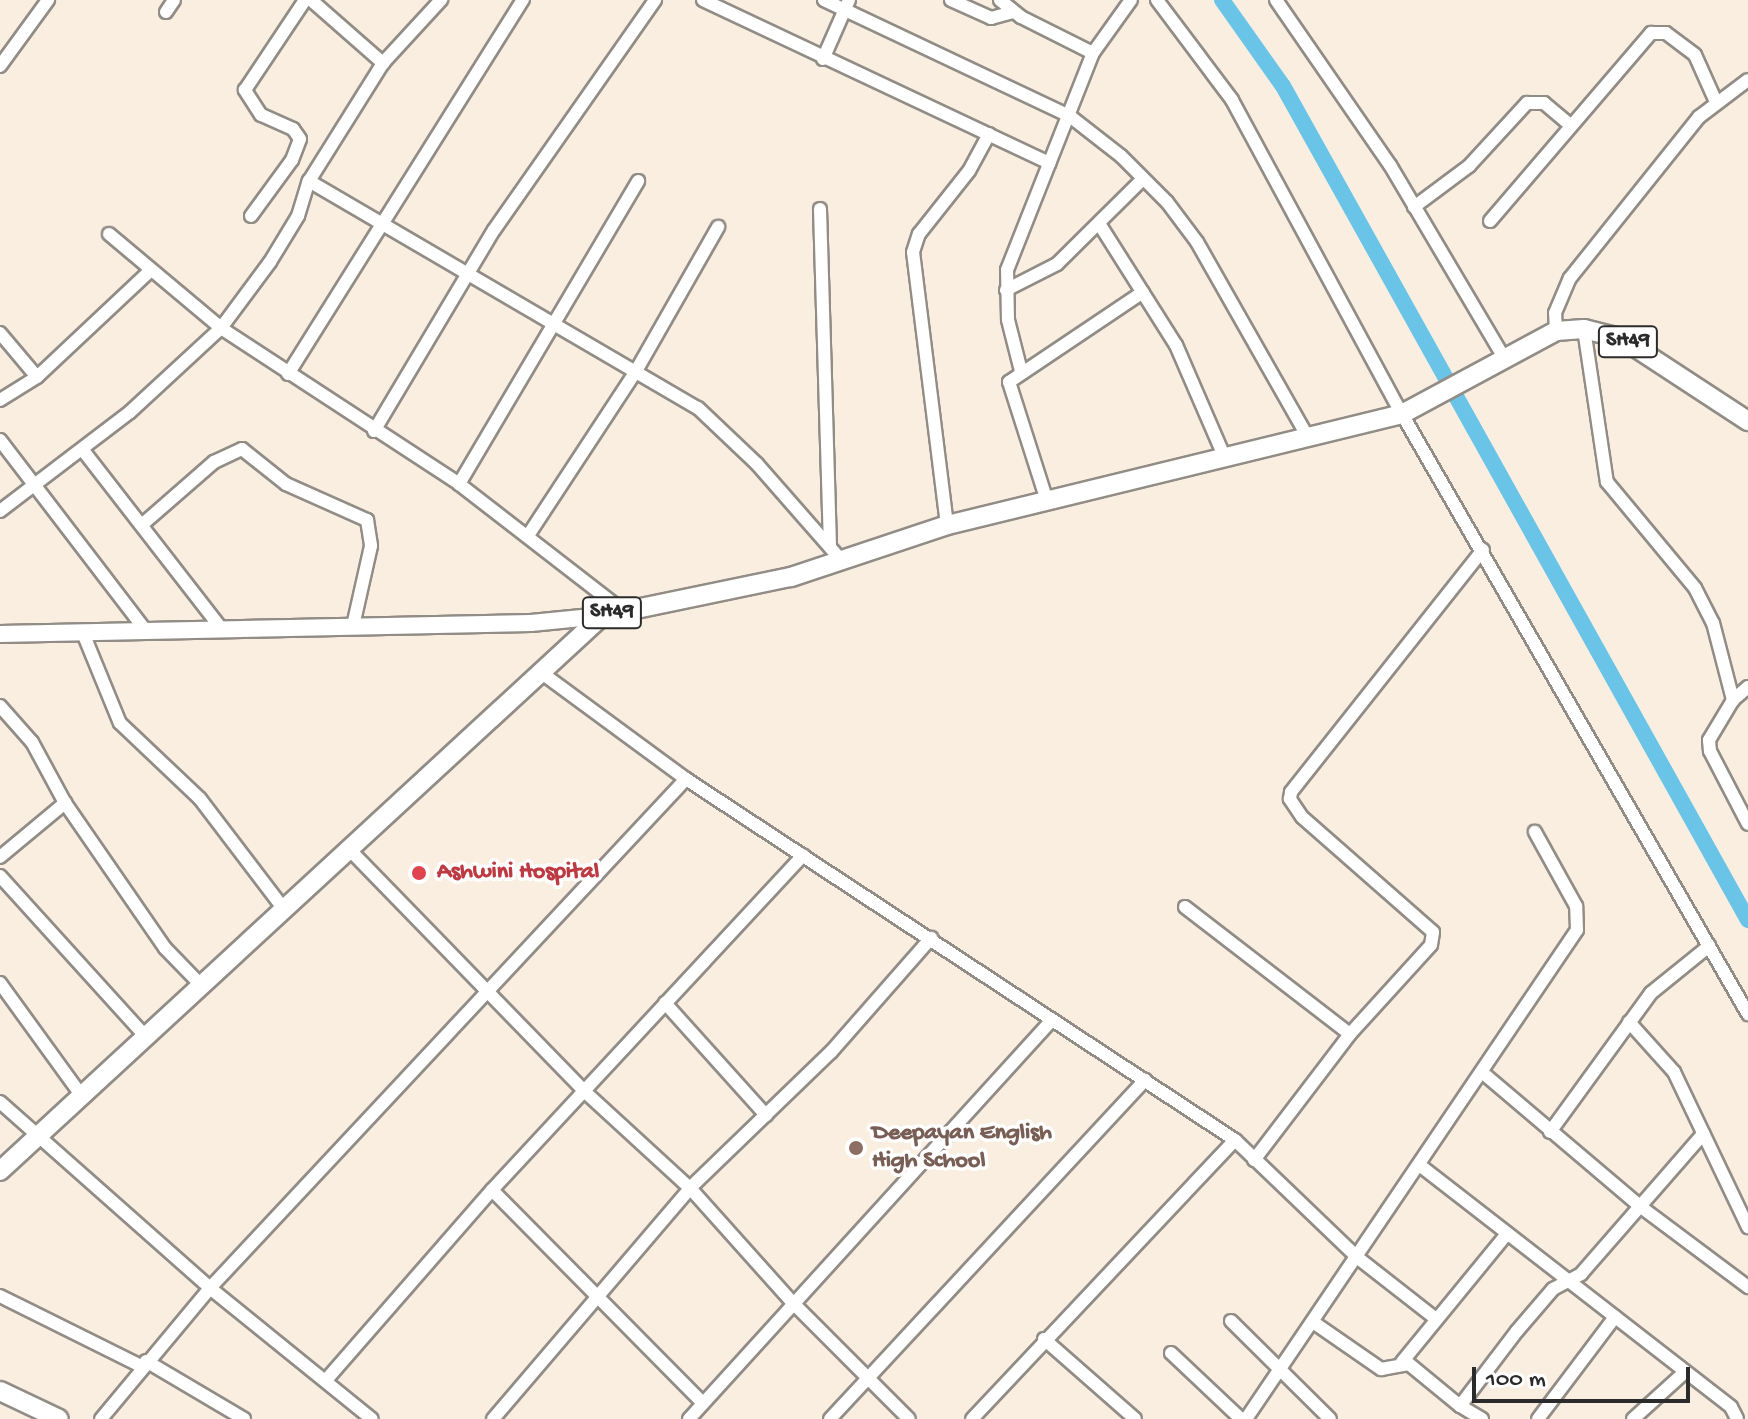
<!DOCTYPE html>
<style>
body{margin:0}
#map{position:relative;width:1748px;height:1419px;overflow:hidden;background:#faeee1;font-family:"Gochi Hand",sans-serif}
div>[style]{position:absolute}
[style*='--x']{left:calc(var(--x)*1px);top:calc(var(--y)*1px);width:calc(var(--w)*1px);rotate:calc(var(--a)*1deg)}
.canal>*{height:16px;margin:-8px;padding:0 8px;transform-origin:8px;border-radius:8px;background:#6ac4e7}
.roads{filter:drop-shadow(2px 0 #928c86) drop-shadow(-2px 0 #928c86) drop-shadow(0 2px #928c86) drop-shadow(0 -2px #928c86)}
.street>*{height:12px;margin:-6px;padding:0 6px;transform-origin:6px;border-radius:6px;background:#fff}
.secondary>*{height:16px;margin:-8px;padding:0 8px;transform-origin:8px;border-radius:8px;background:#fff}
.primary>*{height:18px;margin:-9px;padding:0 9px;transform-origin:9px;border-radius:9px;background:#fff}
.dots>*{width:22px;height:22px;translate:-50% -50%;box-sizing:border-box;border:4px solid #fff;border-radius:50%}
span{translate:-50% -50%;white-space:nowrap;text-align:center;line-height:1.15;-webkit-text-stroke:7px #fff;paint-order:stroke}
.shield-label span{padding:2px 6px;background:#fff;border:2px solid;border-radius:6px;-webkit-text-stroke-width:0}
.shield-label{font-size:22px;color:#2b2b2b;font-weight:700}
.health-label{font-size:24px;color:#be3a42;font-weight:700}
.left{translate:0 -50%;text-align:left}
.education-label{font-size:24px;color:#785e54;font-weight:700}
.scale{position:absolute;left:1472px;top:1367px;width:218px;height:36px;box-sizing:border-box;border:4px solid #2b2b2b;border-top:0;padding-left:10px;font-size:24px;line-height:28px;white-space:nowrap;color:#2b2b2b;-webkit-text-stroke:6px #fff;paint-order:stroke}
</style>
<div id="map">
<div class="canal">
<i style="--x:1222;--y:0;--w:105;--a:54.7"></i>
<i style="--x:1283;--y:86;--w:955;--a:60.86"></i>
</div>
<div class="roads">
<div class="street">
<i style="--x:311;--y:0;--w:96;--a:41.2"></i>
<i style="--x:703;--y:0;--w:383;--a:25.2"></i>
<i style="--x:824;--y:0;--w:273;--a:25.3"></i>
<i style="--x:1071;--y:117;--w:63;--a:38"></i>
<i style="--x:1121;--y:156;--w:65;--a:45"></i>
<i style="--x:1167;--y:202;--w:50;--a:53.1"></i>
<i style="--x:1197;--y:242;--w:227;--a:60.4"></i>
<i style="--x:951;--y:0;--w:44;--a:24.2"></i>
<i style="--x:991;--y:18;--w:23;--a:-15"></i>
<i style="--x:1000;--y:0;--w:27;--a:39"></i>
<i style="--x:1021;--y:17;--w:80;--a:26.6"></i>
<i style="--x:1157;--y:0;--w:125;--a:53.1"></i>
<i style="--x:1232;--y:100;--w:357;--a:61.6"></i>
<i style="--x:1402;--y:414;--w:693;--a:60.03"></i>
<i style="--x:1276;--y:0;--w:201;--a:55.4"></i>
<i style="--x:1390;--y:165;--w:224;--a:59.4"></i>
<i style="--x:166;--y:12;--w:14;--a:-56"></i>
<i style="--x:823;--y:59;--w:64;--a:-66.2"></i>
<i style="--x:0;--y:66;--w:82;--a:-54"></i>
<i style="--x:309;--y:181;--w:450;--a:30.3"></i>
<i style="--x:698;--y:408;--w:81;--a:43.5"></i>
<i style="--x:757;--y:464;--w:128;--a:48.8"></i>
<i style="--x:1414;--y:207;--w:69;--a:-36.7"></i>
<i style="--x:1469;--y:166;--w:86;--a:-47.4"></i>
<i style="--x:1527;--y:103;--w:17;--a:0"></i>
<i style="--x:1544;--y:103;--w:34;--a:40"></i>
<i style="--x:820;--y:209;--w:338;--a:88.3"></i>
<i style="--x:251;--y:216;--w:69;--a:-53.8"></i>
<i style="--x:292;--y:160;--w:22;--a:-69"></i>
<i style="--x:300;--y:139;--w:12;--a:-125"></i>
<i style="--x:293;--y:129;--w:35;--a:-156"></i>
<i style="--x:261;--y:115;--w:30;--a:-123"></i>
<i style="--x:245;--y:90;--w:108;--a:-56.3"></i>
<i style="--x:1490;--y:221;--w:248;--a:-49.4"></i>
<i style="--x:1651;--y:33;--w:15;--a:0"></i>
<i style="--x:1666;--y:33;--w:36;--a:37"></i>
<i style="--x:1695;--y:55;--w:51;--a:65.9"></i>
<i style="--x:1100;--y:225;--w:142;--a:57.7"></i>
<i style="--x:1176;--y:345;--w:123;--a:66.6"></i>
<i style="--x:109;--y:234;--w:146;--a:40"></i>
<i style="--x:221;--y:328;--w:285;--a:33.2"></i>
<i style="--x:459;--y:484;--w:206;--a:37.7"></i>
<i style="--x:1006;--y:290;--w:57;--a:-27"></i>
<i style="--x:1057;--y:264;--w:120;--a:-44.7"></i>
<i style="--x:1584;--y:329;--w:155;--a:81.5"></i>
<i style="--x:1607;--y:482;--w:138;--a:50.3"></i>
<i style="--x:1695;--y:588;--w:39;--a:63"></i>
<i style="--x:1713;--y:623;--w:80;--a:75.4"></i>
<i style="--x:1733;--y:700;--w:47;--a:121"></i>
<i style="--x:1709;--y:740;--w:11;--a:85"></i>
<i style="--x:1710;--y:751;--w:82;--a:62.5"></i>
<i style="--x:1556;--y:331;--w:18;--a:-93"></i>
<i style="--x:1555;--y:313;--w:38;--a:-67"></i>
<i style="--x:1570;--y:278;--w:206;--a:-51.3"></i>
<i style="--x:1699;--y:117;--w:61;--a:-37.1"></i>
<i style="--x:0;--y:333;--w:57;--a:49.9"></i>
<i style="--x:1021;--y:371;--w:53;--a:-104.3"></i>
<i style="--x:1008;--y:320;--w:50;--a:-91.1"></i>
<i style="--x:1007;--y:270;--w:233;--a:-68.4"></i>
<i style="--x:1093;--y:53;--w:65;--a:-54.4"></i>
<i style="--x:288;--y:374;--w:442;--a:-57.9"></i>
<i style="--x:0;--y:400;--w:44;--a:-31.9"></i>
<i style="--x:37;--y:377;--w:155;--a:-43.2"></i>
<i style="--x:374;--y:431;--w:234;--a:-59.2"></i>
<i style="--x:494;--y:230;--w:281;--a:-55"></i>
<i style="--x:0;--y:440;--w:240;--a:52.6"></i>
<i style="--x:82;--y:449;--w:230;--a:52.2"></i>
<i style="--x:459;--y:484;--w:352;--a:-59.4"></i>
<i style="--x:1047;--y:501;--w:125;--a:-107.7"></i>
<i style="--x:1009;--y:382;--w:161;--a:-33.9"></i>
<i style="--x:0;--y:511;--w:163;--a:-37.3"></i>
<i style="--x:130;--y:412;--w:124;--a:-42.7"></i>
<i style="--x:221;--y:328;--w:82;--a:-53.4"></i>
<i style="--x:270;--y:262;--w:54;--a:-58.7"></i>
<i style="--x:298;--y:216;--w:37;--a:-73"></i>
<i style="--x:309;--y:181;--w:139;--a:-57.9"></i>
<i style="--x:383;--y:63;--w:86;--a:-47.4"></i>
<i style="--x:144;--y:523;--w:93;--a:-41.1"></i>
<i style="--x:214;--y:462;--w:31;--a:-25"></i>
<i style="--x:242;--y:449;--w:56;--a:38.5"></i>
<i style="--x:286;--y:484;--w:89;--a:24"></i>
<i style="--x:367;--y:520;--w:26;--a:81"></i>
<i style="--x:371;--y:546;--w:82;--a:102.7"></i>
<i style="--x:947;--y:525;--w:275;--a:-97.1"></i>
<i style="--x:913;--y:252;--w:19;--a:-72"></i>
<i style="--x:919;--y:234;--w:80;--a:-51.6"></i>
<i style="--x:969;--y:171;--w:42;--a:-61.6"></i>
<i style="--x:529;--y:534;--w:195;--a:-56.7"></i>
<i style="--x:636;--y:371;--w:166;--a:-60.3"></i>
<i style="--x:83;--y:633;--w:97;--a:67.7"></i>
<i style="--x:120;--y:723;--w:110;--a:43.5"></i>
<i style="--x:200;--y:799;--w:137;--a:52.7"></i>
<i style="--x:539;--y:671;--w:182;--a:36.3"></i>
<i style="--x:686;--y:779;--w:657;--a:33.33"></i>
<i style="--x:1235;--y:1140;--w:170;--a:43.8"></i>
<i style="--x:1358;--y:1258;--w:99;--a:38"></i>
<i style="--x:1733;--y:700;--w:20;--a:-41"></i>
<i style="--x:0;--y:706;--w:48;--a:48.4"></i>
<i style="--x:32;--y:742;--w:69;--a:61.6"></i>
<i style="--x:65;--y:803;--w:176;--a:55.4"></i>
<i style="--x:165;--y:948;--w:50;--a:45.8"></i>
<i style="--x:348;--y:848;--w:339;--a:45.8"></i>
<i style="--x:584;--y:1091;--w:144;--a:42.5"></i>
<i style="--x:690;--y:1188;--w:153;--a:48.2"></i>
<i style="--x:792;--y:1302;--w:165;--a:45"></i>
<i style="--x:0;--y:857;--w:85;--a:-39.7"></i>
<i style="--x:0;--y:876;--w:216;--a:47.8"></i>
<i style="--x:1185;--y:907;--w:208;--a:37.6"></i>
<i style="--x:0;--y:983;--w:138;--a:54.1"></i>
<i style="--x:665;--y:1003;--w:151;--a:48"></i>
<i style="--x:1629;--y:1022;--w:67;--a:48"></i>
<i style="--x:1674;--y:1072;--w:172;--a:64.5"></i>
<i style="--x:1483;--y:1073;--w:207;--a:40.3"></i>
<i style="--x:1641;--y:1207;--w:134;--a:36.8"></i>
<i style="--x:0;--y:1102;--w:281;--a:41.5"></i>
<i style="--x:210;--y:1288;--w:208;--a:39"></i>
<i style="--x:1550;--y:1132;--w:172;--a:-54"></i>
<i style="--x:1651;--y:993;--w:75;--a:-39"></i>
<i style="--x:1254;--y:1160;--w:158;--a:-52.7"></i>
<i style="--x:1350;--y:1034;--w:120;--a:-47.7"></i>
<i style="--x:1431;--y:945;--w:13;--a:-81"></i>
<i style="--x:1433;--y:932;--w:174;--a:-138.7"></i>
<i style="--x:1302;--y:817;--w:22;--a:-124"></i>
<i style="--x:1290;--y:799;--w:7;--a:-82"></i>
<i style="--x:1291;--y:792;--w:309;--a:-51.6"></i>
<i style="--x:1422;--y:1167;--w:391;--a:37.8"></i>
<i style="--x:1731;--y:1407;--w:13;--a:63"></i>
<i style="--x:492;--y:1190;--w:300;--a:45.3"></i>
<i style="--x:0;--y:1296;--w:157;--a:26.4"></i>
<i style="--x:1231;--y:1321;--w:139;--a:44.7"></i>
<i style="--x:1313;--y:1322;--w:83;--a:34.7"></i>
<i style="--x:1381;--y:1369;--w:28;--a:-10"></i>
<i style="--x:1409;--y:1364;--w:66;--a:39.5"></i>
<i style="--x:1044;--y:1339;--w:121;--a:41.3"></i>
<i style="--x:1171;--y:1353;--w:96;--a:43.3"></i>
<i style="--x:146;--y:1361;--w:114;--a:30.6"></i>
<i style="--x:1402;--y:1362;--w:163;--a:-50.7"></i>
<i style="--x:327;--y:1379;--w:251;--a:-48.9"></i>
<i style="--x:492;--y:1190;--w:457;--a:-47.1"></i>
<i style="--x:101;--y:1419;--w:170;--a:-50.2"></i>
<i style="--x:210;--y:1288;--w:697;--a:-46.92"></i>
<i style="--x:493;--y:1419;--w:304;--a:-49.5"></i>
<i style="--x:690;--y:1188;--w:196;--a:-44"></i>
<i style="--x:831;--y:1052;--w:152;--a:-48.7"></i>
<i style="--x:689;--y:1419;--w:538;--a:-47.71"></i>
<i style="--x:830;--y:1419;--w:463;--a:-47.1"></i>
<i style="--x:972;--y:1419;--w:383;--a:-46.7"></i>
<i style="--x:1246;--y:1419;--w:590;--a:-55.91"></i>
<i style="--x:1577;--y:930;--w:24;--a:-92"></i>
<i style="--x:1576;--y:906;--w:85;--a:-119"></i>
<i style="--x:1482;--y:1419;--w:26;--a:-149"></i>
<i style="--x:1460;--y:1406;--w:94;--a:-52.8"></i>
<i style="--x:1517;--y:1331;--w:55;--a:-49.4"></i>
<i style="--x:1553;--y:1289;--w:32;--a:-28"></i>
<i style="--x:1581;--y:1274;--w:186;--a:-48.9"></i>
<i style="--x:1538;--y:1419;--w:128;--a:-53"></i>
<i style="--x:1633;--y:1419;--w:70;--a:-42.1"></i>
</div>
<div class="secondary">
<i style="--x:0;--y:634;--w:531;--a:-1.19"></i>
<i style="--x:531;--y:623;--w:71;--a:-5.6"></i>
</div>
<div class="primary">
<i style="--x:0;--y:1171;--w:819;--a:-42.67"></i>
<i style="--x:602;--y:616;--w:193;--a:-11.7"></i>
<i style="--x:791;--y:577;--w:164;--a:-18.4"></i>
<i style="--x:947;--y:525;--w:468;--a:-13.7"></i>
<i style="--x:1402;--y:414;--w:175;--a:-28.3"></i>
<i style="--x:1556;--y:331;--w:28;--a:-4"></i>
<i style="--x:1584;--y:329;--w:38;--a:14"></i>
<i style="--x:1621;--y:338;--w:152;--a:33.2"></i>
<i style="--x:0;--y:1391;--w:65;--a:25.4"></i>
</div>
</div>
<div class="dots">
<i style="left:419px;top:873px;background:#e0444e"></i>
<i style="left:856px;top:1148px;background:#8d6e63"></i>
</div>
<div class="shield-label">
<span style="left:1628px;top:342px">SH49</span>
<span style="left:612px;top:613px">SH49</span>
</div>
<div class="health-label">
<span class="left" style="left:437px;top:873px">Ashwini Hospital</span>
</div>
<div class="education-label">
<span class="left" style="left:872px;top:1148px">Deepayan English<br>High School</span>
</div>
<div class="scale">100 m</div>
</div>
